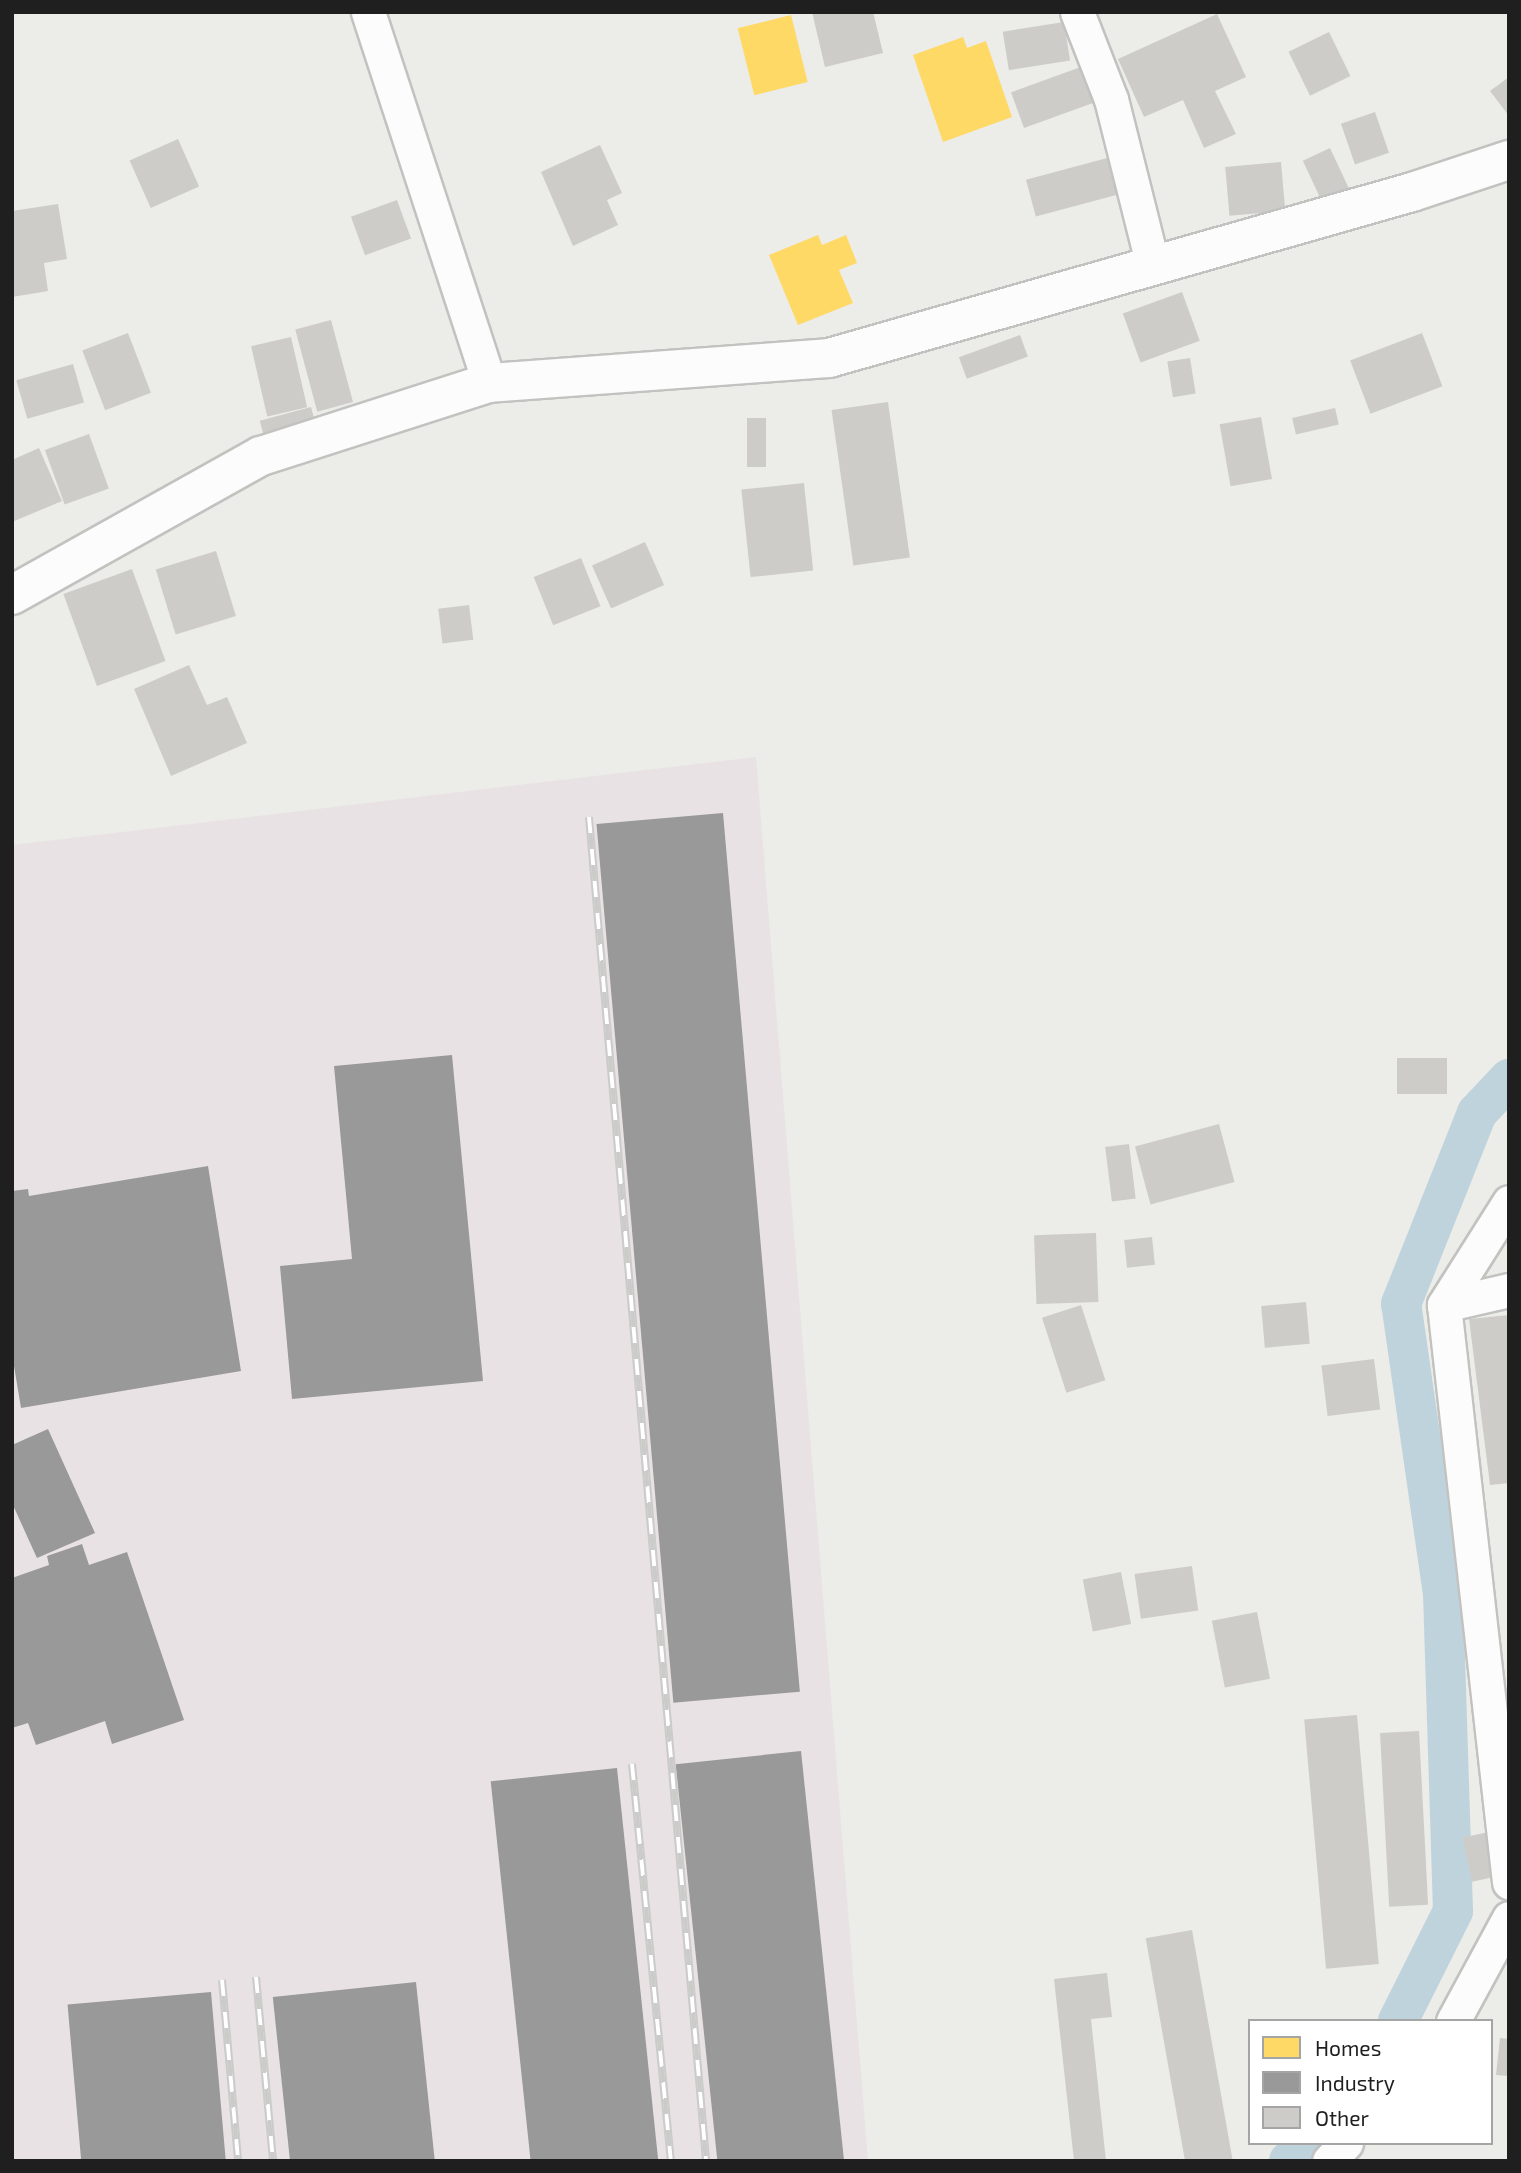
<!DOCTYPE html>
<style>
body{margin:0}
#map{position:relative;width:1521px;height:2173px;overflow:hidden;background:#ecece8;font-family:"Exo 2",sans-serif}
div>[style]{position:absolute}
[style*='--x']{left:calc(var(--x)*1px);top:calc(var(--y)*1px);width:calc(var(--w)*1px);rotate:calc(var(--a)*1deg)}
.industrial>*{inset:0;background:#e9e2e5}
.homes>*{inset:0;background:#ffd966;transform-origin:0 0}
.industry>*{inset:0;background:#999;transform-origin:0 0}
.canal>*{height:40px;margin:-20px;padding:0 20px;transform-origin:20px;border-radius:20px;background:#bfd3dc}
.building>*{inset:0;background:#cdccc9;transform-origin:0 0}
.roads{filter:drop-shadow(2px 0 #c2c2c0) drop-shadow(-2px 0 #c2c2c0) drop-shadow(0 2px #c2c2c0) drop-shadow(0 -2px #c2c2c0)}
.minor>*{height:33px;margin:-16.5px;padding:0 16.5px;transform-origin:16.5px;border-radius:16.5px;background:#fcfcfc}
.tertiary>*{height:38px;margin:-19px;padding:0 19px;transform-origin:19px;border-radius:19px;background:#fcfcfc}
.rail>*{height:8px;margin-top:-4px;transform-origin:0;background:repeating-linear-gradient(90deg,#fff 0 16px,#cbcbca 0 32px);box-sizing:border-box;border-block:2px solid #cbcbca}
span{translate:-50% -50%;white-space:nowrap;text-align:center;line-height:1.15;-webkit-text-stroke:7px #fff;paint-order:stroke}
.frame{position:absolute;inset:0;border:14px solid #1f1f1f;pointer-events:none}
.legend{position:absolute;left:1248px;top:2019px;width:245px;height:126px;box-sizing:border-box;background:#fff;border:2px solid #a5a5a5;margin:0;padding:9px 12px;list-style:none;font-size:21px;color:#1f1f1f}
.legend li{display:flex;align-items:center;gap:14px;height:35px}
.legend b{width:35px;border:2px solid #a5a5a5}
</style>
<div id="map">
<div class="industrial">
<i style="clip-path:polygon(756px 757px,868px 2161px,12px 2161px,12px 845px)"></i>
</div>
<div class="homes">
<i style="left:791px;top:15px;width:69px;height:55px;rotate:76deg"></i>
<i style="clip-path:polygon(963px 37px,967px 48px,986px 41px,1012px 117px,943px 142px,913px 55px)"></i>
<i style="clip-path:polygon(818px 235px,822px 245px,846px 235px,857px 263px,839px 270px,853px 303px,798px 325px,769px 255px)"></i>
</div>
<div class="industry">
<i style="left:723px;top:813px;width:882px;height:127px;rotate:85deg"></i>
<i style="clip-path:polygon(452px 1055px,483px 1381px,292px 1399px,280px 1266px,352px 1259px,334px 1066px)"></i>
<i style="clip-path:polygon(208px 1166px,241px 1371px,21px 1408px,12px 1354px,12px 1191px,28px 1189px,29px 1196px)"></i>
<i style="clip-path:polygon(48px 1429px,95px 1533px,37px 1558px,12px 1503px,12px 1445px)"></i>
<i style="clip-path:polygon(82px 1544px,89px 1565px,127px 1552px,184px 1720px,112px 1744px,105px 1721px,36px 1745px,28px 1723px,12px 1728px,12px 1578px,49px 1565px,47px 1556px)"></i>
<i style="left:801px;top:1751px;width:412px;height:126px;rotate:84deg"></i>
<i style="left:617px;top:1768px;width:395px;height:127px;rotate:84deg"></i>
<i style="left:416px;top:1982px;width:180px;height:144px;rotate:84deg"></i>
<i style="left:211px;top:1992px;width:170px;height:144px;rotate:85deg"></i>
</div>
<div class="canal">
<i style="--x:1398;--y:2021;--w:123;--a:-63.4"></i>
<i style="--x:1453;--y:1911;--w:317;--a:-91.8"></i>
<i style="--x:1443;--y:1594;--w:293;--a:-98.2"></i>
<i style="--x:1401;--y:1304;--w:206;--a:-68.3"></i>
<i style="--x:1477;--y:1113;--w:47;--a:-46.7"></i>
<i style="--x:1289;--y:2161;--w:28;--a:-41"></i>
</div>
<div class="building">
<i style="clip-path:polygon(812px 12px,873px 12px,883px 53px,825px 67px)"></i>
<i style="clip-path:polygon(1217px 14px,1246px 77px,1215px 91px,1236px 134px,1204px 148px,1183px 100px,1144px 117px,1118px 59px)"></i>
<i style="left:1064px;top:22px;width:39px;height:62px;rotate:81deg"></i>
<i style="left:1329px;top:32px;width:49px;height:45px;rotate:64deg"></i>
<i style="left:1089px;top:64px;width:38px;height:83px;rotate:70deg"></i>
<i style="clip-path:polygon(1509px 77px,1509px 116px,1490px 91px)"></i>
<i style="left:1375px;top:112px;width:43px;height:36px;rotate:71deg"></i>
<i style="left:178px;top:139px;width:52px;height:53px;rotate:66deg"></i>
<i style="clip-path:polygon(600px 145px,622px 193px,607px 200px,618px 225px,573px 246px,541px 172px)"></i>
<i style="left:1330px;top:148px;width:47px;height:30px;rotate:65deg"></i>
<i style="left:1111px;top:157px;width:38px;height:88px;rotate:75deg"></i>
<i style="left:1281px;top:162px;width:49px;height:56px;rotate:85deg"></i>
<i style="left:397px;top:200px;width:41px;height:49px;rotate:70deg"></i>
<i style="clip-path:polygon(58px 204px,67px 259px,44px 263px,48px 291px,12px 297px,12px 211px)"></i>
<i style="left:1182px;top:292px;width:52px;height:63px;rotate:70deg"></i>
<i style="left:331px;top:320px;width:85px;height:37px;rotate:75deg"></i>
<i style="left:128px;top:333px;width:64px;height:49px;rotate:69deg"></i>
<i style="left:1422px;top:333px;width:57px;height:77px;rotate:69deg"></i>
<i style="left:1020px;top:335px;width:23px;height:65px;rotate:70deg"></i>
<i style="left:291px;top:337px;width:72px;height:41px;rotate:77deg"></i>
<i style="left:1190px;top:358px;width:36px;height:23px;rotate:81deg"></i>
<i style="left:73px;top:364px;width:40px;height:59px;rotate:74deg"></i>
<i style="left:888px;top:402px;width:157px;height:57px;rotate:82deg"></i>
<i style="left:311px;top:407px;width:30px;height:53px;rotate:75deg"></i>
<i style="left:1335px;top:408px;width:17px;height:44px;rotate:77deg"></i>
<i style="left:1261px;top:417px;width:63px;height:42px;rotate:80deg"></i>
<i style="left:747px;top:418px;width:19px;height:49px"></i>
<i style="left:89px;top:434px;width:58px;height:47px;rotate:70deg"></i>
<i style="clip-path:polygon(39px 448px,62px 501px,12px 522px,12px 460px)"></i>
<i style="left:804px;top:483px;width:88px;height:63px;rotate:84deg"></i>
<i style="left:645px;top:542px;width:47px;height:58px;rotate:66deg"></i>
<i style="left:216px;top:551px;width:68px;height:63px;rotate:73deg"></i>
<i style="left:581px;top:558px;width:52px;height:51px;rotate:68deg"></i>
<i style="left:132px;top:569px;width:98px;height:73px;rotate:70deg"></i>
<i style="left:469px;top:605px;width:35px;height:31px;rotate:83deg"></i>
<i style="clip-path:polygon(189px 665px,207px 705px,227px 697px,247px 743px,171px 776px,134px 689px)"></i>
<i style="left:1397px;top:1058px;width:50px;height:36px"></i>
<i style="left:1219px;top:1124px;width:60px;height:87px;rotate:75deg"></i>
<i style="left:1129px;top:1144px;width:55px;height:24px;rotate:83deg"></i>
<i style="left:1096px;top:1233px;width:69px;height:62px;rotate:88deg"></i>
<i style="left:1152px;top:1237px;width:28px;height:28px;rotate:84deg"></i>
<i style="left:1306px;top:1302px;width:42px;height:45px;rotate:85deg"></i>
<i style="left:1081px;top:1305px;width:79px;height:41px;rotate:72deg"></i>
<i style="clip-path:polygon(1509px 1315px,1509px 1483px,1490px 1485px,1469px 1319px)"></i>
<i style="left:1374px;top:1359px;width:51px;height:53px;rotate:83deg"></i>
<i style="left:1192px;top:1566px;width:45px;height:58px;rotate:82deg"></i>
<i style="left:1121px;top:1572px;width:53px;height:39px;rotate:79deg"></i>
<i style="left:1257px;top:1612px;width:68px;height:46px;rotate:79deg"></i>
<i style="left:1357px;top:1715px;width:250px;height:53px;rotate:85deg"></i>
<i style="left:1419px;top:1731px;width:174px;height:39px;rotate:87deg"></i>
<i style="left:1489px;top:1832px;width:45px;height:27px;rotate:78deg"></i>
<i style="left:1192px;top:1930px;width:234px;height:47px;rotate:80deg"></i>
<i style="clip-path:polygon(1107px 1973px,1112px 2017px,1091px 2019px,1106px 2161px,1074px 2161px,1054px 1979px)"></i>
<i style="clip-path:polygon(1500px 2038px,1509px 2039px,1509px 2076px,1496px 2075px)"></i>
</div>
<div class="roads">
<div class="minor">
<i style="--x:368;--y:12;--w:390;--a:71.9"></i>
<i style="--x:1077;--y:12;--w:93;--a:68.7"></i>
<i style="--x:1111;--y:99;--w:172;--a:75.9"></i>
<i style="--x:1509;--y:1202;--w:122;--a:122.3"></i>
<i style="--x:1444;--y:1305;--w:581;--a:83.57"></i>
<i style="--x:1444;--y:1305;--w:67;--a:-13"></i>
<i style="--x:1453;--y:2021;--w:117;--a:-61.5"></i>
<i style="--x:1329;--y:2161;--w:25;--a:-47"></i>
</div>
<div class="tertiary">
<i style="--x:12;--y:595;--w:285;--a:-29.2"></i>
<i style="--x:261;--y:456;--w:239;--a:-17.8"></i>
<i style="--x:489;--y:383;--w:341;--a:-4.2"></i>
<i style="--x:829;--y:358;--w:606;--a:-15.89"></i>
<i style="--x:1412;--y:192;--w:102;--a:-18.3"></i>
</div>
</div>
<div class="rail">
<i style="--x:589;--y:817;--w:1349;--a:85.02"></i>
<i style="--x:632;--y:1764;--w:399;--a:84.4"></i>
<i style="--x:256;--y:1977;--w:185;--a:84.7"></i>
<i style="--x:222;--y:1980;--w:182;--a:84.9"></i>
</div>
<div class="frame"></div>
<ul class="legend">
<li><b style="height:19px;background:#ffd966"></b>Homes</li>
<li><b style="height:19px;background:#999"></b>Industry</li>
<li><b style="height:19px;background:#cdccc9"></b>Other</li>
</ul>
</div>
